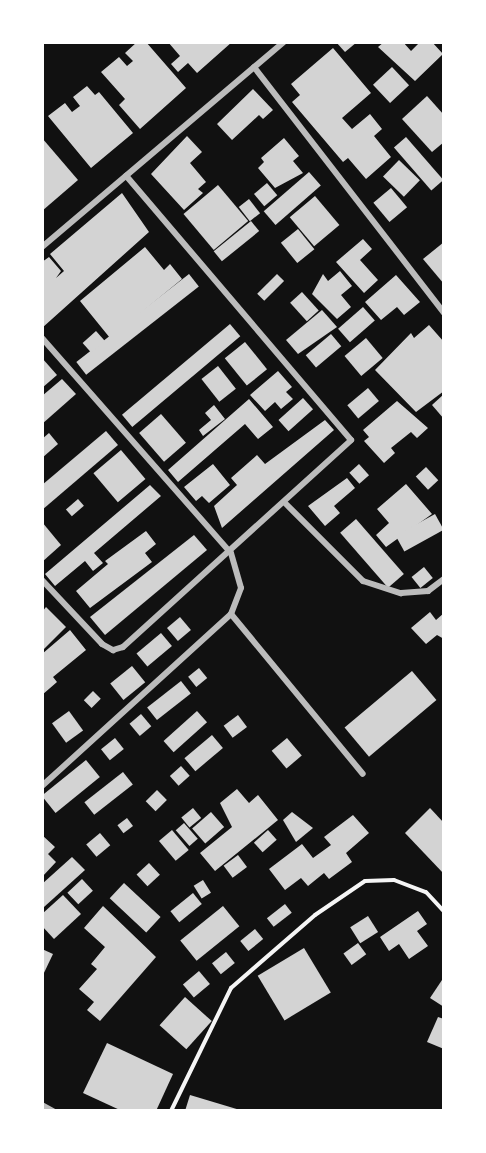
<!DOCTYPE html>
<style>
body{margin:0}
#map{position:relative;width:486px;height:1153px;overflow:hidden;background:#111;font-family:Ubuntu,sans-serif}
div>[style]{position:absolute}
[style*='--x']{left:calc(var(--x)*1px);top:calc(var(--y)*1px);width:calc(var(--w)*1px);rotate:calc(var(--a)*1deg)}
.building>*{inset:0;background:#d3d3d3;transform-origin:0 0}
.path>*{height:4px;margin:-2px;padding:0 2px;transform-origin:2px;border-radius:2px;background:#f5f5f5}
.minor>*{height:6px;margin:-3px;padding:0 3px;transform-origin:3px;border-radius:3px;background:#bcbcbc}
span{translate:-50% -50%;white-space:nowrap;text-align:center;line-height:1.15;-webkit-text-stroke:4.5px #fff;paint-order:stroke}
.frame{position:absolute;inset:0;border:44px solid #fff;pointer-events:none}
</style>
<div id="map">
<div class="building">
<i style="clip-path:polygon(137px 42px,146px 42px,186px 88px,140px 129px,119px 105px,125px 99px,101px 72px,119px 57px,127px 66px,133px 61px,125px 53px)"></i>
<i style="clip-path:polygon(168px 42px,232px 42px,197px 73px,188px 63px,178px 72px,171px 64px,180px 56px)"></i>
<i style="clip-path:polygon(336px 42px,357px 42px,345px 52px)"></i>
<i style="clip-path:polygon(384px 42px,403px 42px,411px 51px,420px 42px,432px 42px,443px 54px,415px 81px,378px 47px)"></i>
<i style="clip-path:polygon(333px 48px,371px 93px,342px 118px,352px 129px,370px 114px,382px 129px,374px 136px,391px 157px,366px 179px,348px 158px,343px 162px,292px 102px,300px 95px,291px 84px)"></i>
<i style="left:392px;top:67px;width:25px;height:26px;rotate:47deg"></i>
<i style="clip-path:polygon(87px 86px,95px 95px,99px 92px,133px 133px,91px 168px,48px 116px,65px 103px,72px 112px,80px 106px,73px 97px)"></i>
<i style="clip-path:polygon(253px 89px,273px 110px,263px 119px,259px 115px,232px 140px,217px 124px)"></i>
<i style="clip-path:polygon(427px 96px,444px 115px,444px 142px,432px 152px,402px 119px)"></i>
<i style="clip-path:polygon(187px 136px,202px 152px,190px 163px,206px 182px,198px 189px,203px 193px,184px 210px,151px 174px)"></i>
<i style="left:406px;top:137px;width:57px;height:16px;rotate:49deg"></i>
<i style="clip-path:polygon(42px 138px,78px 180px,42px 211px)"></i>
<i style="clip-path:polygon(284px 138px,299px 156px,293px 161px,303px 173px,275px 188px,258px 168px,264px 162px,261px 158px)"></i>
<i style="left:399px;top:160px;width:29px;height:23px;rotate:44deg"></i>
<i style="left:309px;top:172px;width:18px;height:60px;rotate:49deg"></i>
<i style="left:267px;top:183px;width:16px;height:17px;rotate:50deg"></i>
<i style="left:218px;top:185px;width:47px;height:45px;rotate:50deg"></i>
<i style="left:391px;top:188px;width:25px;height:23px;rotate:50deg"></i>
<i style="clip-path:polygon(122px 193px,149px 232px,42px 328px,42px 262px,49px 257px,61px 271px,56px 278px,64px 271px,50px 254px)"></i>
<i style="left:315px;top:196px;width:38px;height:33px;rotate:50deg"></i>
<i style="left:249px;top:199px;width:18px;height:13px;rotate:52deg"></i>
<i style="left:251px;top:221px;width:13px;height:48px;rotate:51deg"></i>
<i style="left:298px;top:229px;width:26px;height:22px;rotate:51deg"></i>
<i style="clip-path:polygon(363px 239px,372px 249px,360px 260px,378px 280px,364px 293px,336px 262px)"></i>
<i style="clip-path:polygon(444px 242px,444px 284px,423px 259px)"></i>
<i style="clip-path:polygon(145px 247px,164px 270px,170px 264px,182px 279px,110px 338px,80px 301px)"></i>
<i style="clip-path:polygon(340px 271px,352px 286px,341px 295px,351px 307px,337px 319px,312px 294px,323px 274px,328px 281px)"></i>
<i style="left:189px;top:274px;width:16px;height:143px;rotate:52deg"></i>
<i style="left:277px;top:274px;width:10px;height:28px;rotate:45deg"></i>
<i style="clip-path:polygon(396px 275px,420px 302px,404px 315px,397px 307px,381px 320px,365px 302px)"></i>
<i style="left:302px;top:292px;width:25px;height:16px;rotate:48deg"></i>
<i style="left:363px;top:307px;width:18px;height:33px;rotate:49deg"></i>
<i style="clip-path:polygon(322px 310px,337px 327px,298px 354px,286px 340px)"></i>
<i style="left:230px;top:324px;width:16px;height:141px;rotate:50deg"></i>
<i style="clip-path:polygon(429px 325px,444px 342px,444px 391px,416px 412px,375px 370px,411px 333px,414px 338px)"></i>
<i style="left:96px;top:331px;width:13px;height:18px;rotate:48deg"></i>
<i style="left:331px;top:334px;width:16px;height:33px;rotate:50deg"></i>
<i style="left:366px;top:338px;width:26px;height:28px;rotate:50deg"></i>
<i style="left:245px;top:342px;width:35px;height:26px;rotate:51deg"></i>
<i style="clip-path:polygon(42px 358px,57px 375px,42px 388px)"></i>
<i style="left:218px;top:366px;width:29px;height:21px;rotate:52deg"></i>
<i style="clip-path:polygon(278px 371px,292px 387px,286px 392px,293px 399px,281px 409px,275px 402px,265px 411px,250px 395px)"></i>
<i style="clip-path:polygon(62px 379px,76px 394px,42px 424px,42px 396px)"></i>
<i style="left:368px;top:388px;width:17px;height:27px;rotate:50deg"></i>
<i style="clip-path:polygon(444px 394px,444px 419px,432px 405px)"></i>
<i style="left:303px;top:398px;width:15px;height:33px;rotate:48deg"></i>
<i style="clip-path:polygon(249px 399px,273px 427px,258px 439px,245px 424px,178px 482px,168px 470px)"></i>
<i style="clip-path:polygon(397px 401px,428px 428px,417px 438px,411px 432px,391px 448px,395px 453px,384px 463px,364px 441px,369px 437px,363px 430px)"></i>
<i style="clip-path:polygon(214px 405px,225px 419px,203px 436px,199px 430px,211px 420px,205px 413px)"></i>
<i style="left:161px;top:414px;width:38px;height:29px;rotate:49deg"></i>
<i style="clip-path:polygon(325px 420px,334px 430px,222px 528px,214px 506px,237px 485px,231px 478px,257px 455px,265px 464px)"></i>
<i style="clip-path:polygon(106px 431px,118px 445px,42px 510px,42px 485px)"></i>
<i style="clip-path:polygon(49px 433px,58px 444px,42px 458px,42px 439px)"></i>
<i style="left:121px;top:450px;width:38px;height:36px;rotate:50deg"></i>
<i style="clip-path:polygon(213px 464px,230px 485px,209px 503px,202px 496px,196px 501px,184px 487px)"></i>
<i style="left:359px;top:464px;width:15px;height:13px;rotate:48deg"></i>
<i style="left:426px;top:467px;width:18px;height:14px;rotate:47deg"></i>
<i style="clip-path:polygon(347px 478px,355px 488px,334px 506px,340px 513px,325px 526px,308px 506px)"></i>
<i style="clip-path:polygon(406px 484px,432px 514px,386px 547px,376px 535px,389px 523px,377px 509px)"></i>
<i style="clip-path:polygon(150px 485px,161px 496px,94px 553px,103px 563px,93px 571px,85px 561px,55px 586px,45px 574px)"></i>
<i style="left:78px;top:499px;width:9px;height:16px;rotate:49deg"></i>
<i style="left:435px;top:514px;width:18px;height:45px;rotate:61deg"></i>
<i style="left:356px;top:519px;width:73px;height:21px;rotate:49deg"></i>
<i style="clip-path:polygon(42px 522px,61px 545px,42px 562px)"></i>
<i style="clip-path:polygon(146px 531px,156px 544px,145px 553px,152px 562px,90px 608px,76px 591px,108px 564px,105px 561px)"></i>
<i style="clip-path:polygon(194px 535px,207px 550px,105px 635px,90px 617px)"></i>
<i style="left:424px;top:567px;width:14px;height:16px;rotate:51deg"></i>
<i style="clip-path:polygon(46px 607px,66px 627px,43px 650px,42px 612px)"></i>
<i style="clip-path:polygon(430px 612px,436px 620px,444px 613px,444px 639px,437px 635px,426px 644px,411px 628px)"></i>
<i style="left:180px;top:617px;width:17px;height:17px;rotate:50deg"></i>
<i style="clip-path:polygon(70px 630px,86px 650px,53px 677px,57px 682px,42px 695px,42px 654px)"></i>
<i style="left:161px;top:633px;width:17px;height:32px;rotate:50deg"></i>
<i style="left:132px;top:666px;width:21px;height:28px;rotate:51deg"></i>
<i style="left:199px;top:668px;width:13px;height:14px;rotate:51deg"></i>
<i style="left:412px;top:671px;width:38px;height:88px;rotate:50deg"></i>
<i style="left:181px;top:681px;width:16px;height:43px;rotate:52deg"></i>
<i style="left:93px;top:691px;width:11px;height:13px;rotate:45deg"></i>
<i style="left:69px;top:711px;width:24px;height:21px;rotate:54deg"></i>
<i style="left:197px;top:711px;width:15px;height:45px;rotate:48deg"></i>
<i style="left:141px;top:714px;width:16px;height:15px;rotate:50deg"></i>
<i style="left:238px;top:715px;width:15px;height:18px;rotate:53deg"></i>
<i style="left:212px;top:735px;width:17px;height:36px;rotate:50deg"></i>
<i style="left:115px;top:738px;width:14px;height:18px;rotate:51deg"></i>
<i style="left:287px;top:738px;width:23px;height:20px;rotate:50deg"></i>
<i style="left:86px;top:760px;width:22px;height:57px;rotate:51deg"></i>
<i style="left:181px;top:766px;width:13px;height:15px;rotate:48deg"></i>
<i style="left:123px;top:772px;width:16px;height:49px;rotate:52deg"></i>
<i style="clip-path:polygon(237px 789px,249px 803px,258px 795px,278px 820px,215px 871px,200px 853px,232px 827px,220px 803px)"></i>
<i style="left:157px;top:790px;width:14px;height:16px;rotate:45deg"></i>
<i style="left:193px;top:808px;width:13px;height:15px;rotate:51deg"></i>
<i style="clip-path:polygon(430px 808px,444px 823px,444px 874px,405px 833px)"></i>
<i style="left:211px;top:812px;width:20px;height:25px;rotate:49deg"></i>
<i style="clip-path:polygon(292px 812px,313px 828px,296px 842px,283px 820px)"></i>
<i style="clip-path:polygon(353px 815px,369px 833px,346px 853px,352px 862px,329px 879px,324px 873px,308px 886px,301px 878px,285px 890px,269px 869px,302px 844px,313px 858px,331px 845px,324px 837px)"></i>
<i style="left:127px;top:818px;width:10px;height:12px;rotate:53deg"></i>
<i style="left:184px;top:823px;width:21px;height:11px;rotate:49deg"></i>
<i style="left:172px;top:830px;width:26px;height:17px;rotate:50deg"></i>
<i style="left:268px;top:830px;width:13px;height:19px;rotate:48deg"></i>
<i style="left:100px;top:833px;width:16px;height:18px;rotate:50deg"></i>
<i style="clip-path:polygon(42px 835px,55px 847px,48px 854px,56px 862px,42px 877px)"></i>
<i style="left:238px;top:855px;width:15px;height:18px;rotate:53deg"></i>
<i style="clip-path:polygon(72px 857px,85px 870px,44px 907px,42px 884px)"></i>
<i style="left:149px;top:863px;width:16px;height:17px;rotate:47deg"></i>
<i style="left:82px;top:879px;width:16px;height:20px;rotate:47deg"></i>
<i style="left:203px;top:880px;width:15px;height:11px;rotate:58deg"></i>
<i style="left:124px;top:883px;width:50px;height:21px;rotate:43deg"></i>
<i style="left:193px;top:893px;width:14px;height:29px;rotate:51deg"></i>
<i style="clip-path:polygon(63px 895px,81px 914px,54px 939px,42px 926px,42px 914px)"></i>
<i style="left:285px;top:904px;width:11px;height:23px;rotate:52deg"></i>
<i style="clip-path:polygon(103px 906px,156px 957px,100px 1021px,87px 1010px,94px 1002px,79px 989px,97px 969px,91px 964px,105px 947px,84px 928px)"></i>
<i style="left:223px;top:906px;width:26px;height:55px;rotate:51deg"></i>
<i style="clip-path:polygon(418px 911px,427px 924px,417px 931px,428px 946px,409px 959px,399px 944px,389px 951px,380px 937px)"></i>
<i style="left:368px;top:916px;width:19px;height:21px;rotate:58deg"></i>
<i style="left:255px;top:929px;width:13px;height:19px;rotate:51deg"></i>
<i style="left:358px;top:943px;width:14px;height:18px;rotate:54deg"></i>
<i style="left:304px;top:948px;width:52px;height:54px;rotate:59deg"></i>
<i style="clip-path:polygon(42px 949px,53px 954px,42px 977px)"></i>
<i style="left:226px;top:952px;width:14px;height:18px;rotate:51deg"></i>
<i style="left:199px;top:971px;width:17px;height:21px;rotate:50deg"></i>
<i style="clip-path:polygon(444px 977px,444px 1007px,430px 998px)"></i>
<i style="left:185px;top:997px;width:36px;height:38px;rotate:42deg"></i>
<i style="clip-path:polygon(438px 1017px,444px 1019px,444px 1049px,427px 1042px)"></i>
<i style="clip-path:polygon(107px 1043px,173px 1074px,156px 1111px,122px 1111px,83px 1093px)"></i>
<i style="clip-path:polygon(190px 1095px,240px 1110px,240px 1111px,185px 1111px)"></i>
</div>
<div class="path">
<i style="--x:171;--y:1111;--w:137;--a:-64"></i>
<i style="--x:231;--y:988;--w:111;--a:-41"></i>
<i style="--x:315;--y:915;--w:60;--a:-34.2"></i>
<i style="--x:365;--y:881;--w:29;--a:-2"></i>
<i style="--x:394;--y:880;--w:34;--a:21"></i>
<i style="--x:426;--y:892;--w:26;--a:47"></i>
</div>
<div class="minor">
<i style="--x:254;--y:67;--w:311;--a:52.3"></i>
<i style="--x:42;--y:247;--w:317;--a:-40.3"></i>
<i style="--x:42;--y:338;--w:286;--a:48.7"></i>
<i style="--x:231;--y:553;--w:36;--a:74"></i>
<i style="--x:241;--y:588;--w:28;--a:111"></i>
<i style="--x:231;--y:614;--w:256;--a:137.7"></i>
<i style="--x:286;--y:504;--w:109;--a:45"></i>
<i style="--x:363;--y:581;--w:40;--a:18"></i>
<i style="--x:401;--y:593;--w:27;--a:-4"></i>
<i style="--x:428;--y:591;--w:20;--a:-37"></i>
<i style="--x:42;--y:580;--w:88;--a:46.8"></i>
<i style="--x:102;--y:644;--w:13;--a:29"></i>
<i style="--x:113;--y:650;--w:10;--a:-17"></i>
<i style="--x:123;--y:647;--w:308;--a:-42.2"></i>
<i style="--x:351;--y:440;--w:347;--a:-130.4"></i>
<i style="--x:231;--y:614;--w:207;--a:50.5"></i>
<i style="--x:42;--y:1105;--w:13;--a:29"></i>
</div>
<div class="frame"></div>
</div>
